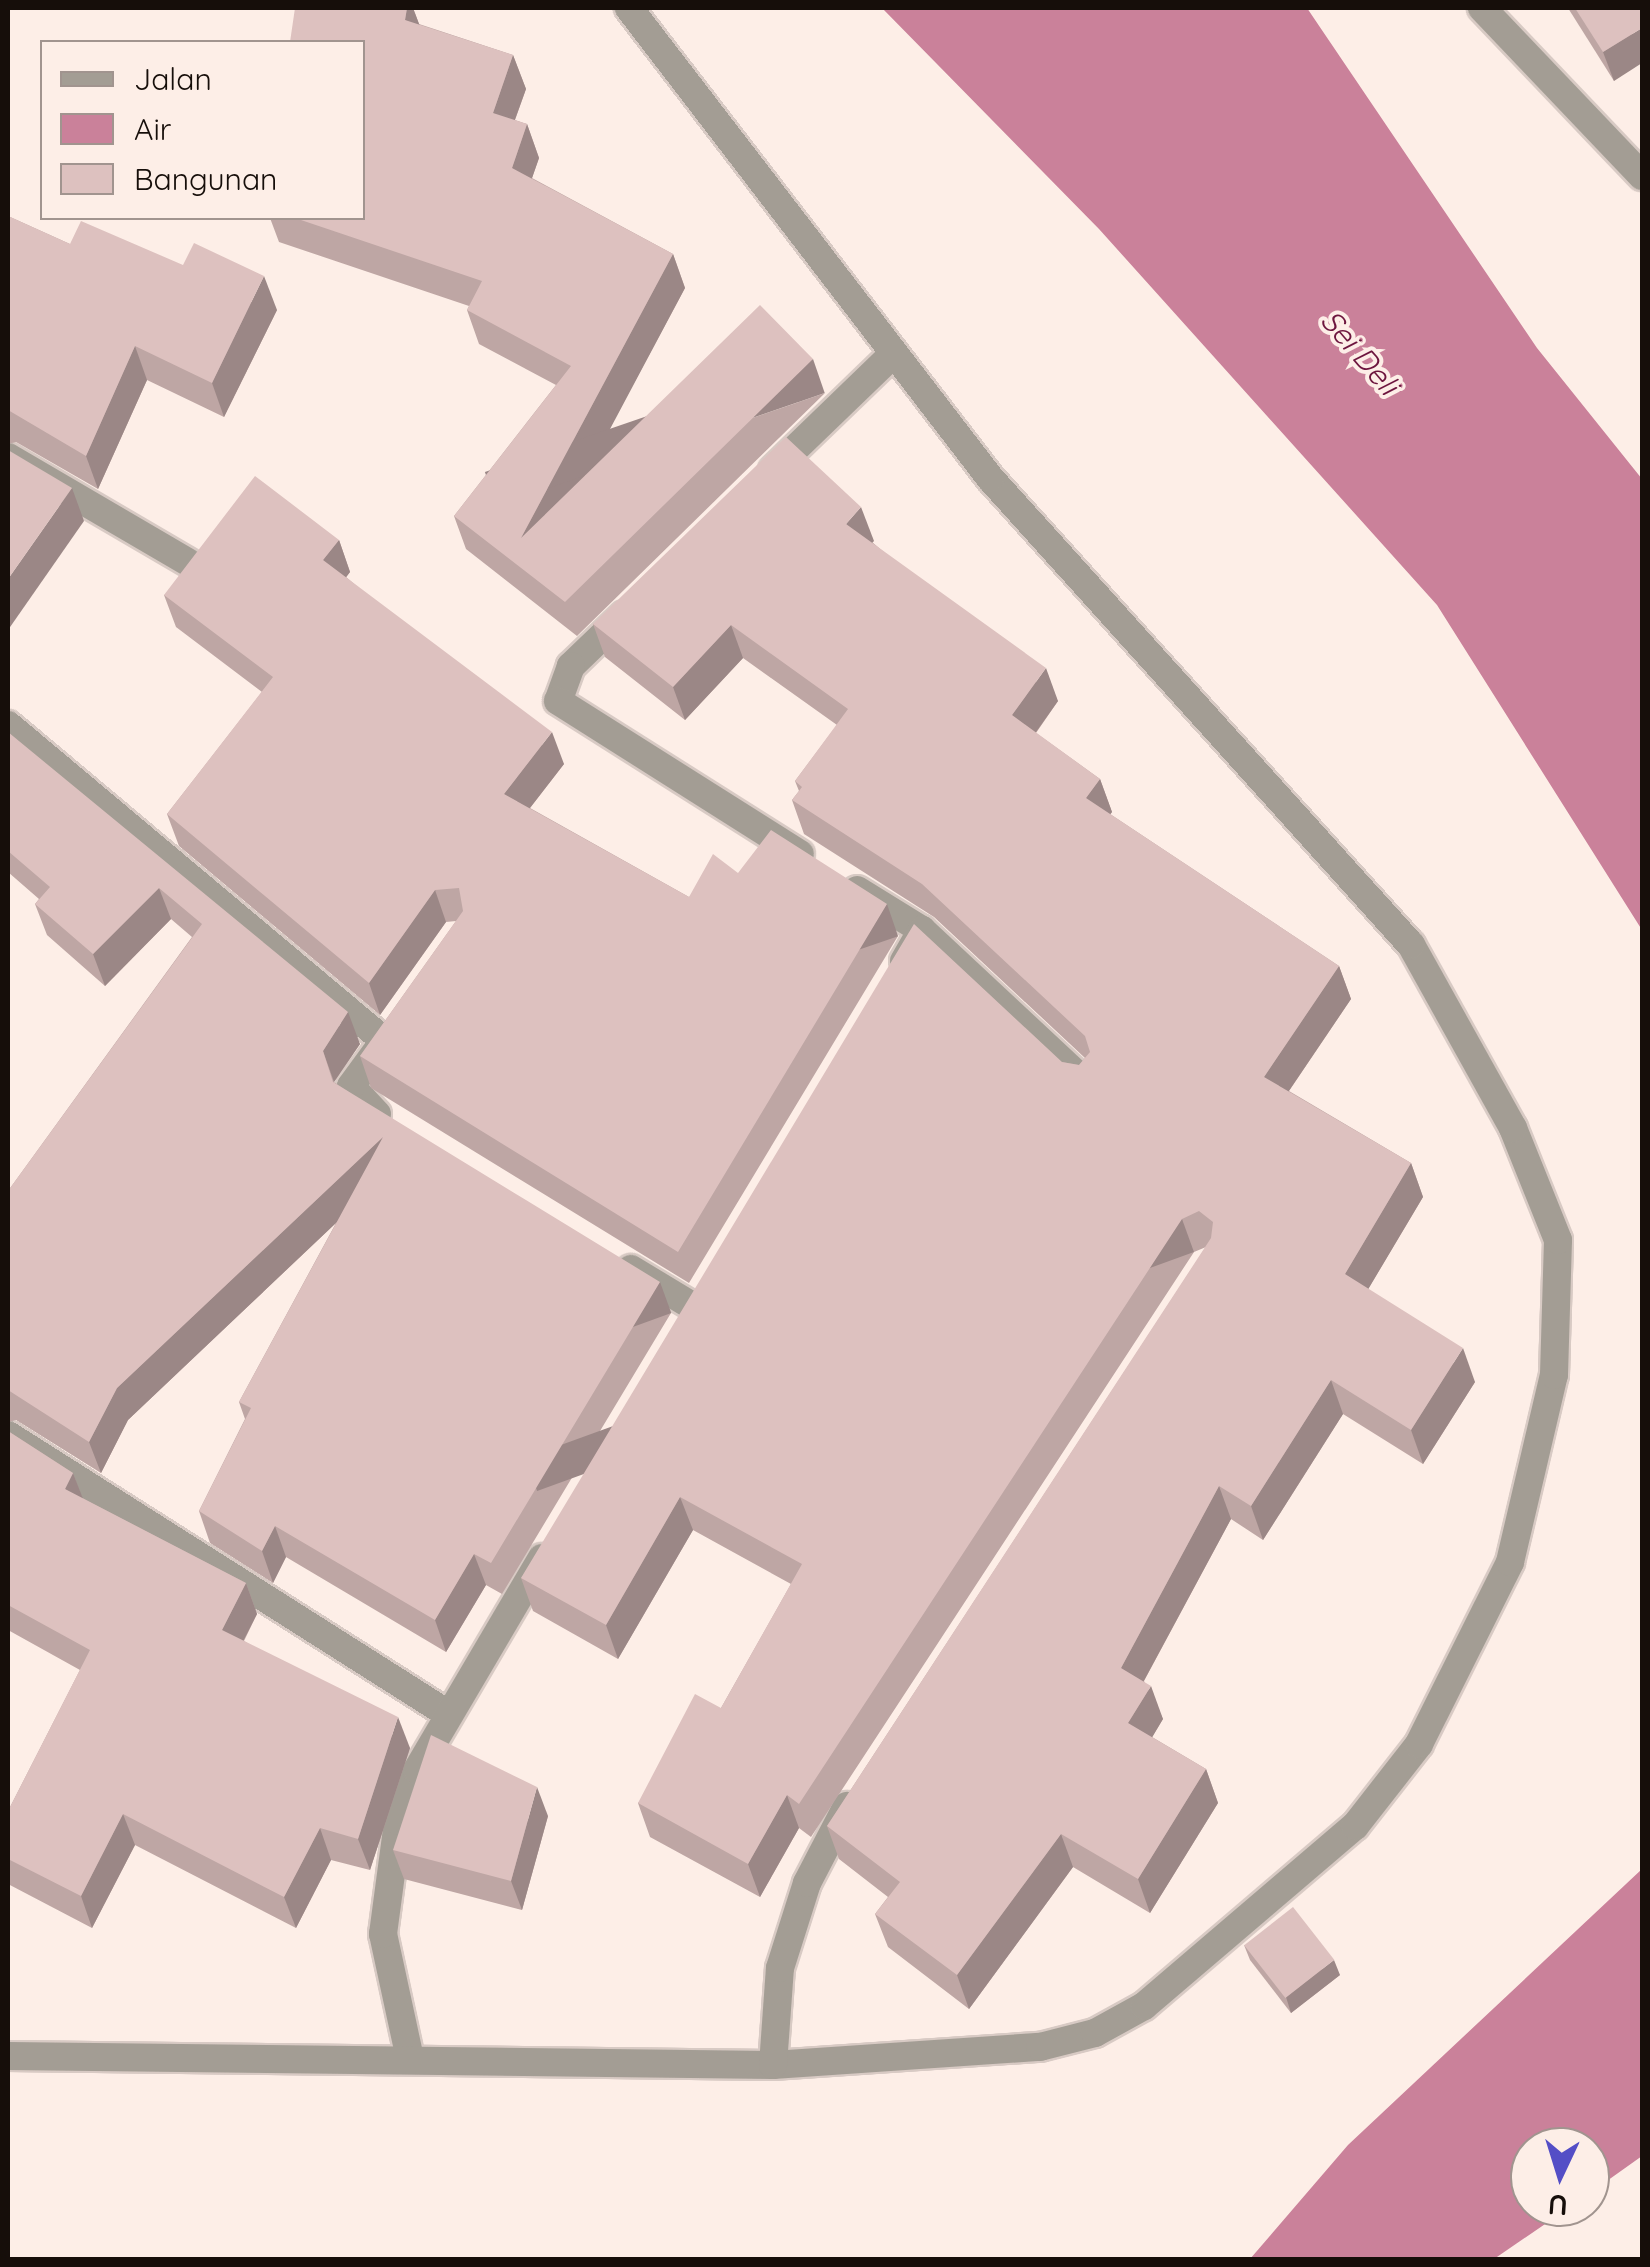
<!DOCTYPE html>
<style>
body{margin:0}
#map{position:relative;width:1650px;height:2267px;overflow:hidden;background:#fdeee7;font-family:Quicksand,sans-serif}
div>[style]{position:absolute}
[style*='--x']{left:calc(var(--x)*1px);top:calc(var(--y)*1px);width:calc(var(--w)*1px);rotate:calc(var(--a)*1deg)}
.water>*{inset:0;background:#ca819a}
.roads{filter:drop-shadow(2px 0 #d8cac4) drop-shadow(-2px 0 #d8cac4) drop-shadow(0 2px #d8cac4) drop-shadow(0 -2px #d8cac4)}
.minor>*{height:28px;margin:-14px;padding:0 14px;transform-origin:14px;border-radius:14px;background:#a39d94}
.wall>*{inset:0;background:#bea6a4}
.shaded-wall>*{inset:0;background:#9b8786;transform-origin:0 0}
.building>*{inset:0;background:#ddc1bf;transform-origin:0 0}
span{translate:-50% -50%;white-space:nowrap;text-align:center;line-height:1.15;-webkit-text-stroke:8px #fdeee7;paint-order:stroke}
.water-label{font-size:30px;color:#6d153e;font-style:italic}
.frame{position:absolute;inset:0;border:10px solid #160e0a;pointer-events:none}
.legend{position:absolute;left:40px;top:40px;width:325px;height:180px;box-sizing:border-box;background:#fdeee7;border:2px solid #a1948f;margin:0;padding:12px 18px;list-style:none;font-size:30px;color:#160e0a}
.legend li{display:flex;align-items:center;gap:20px;height:50px}
.legend b{width:50px;border:2px solid #a1948f}
.north{position:absolute;left:1510px;top:2127px;width:100px;height:100px;box-sizing:border-box;background:#fdeee7;border:2px solid #a1948f;border-radius:50%;rotate:184deg;font-size:28px;font-weight:700;line-height:40px;text-align:center;color:#160e0a}
.north::after{content:'';display:block;margin:auto;width:35px;height:45px;background:#544ec6;clip-path:polygon(50% 0,100% 100%,50% 72%,0 100%)}
</style>
<div id="map">
<div class="water">
<i style="clip-path:polygon(882px 8px,1307px 8px,1537px 348px,1642px 479px,1642px 930px,1437px 605px,1099px 229px)"></i>
<i style="clip-path:polygon(1642px 1869px,1642px 2156px,1590px 2193px,1590px 2147px,1530px 2147px,1530px 2207px,1570px 2207px,1494px 2259px,1250px 2259px,1348px 2145px)"></i>
</div>
<div class="roads">
<div class="minor">
<i style="--x:1482;--y:8;--w:232;--a:46.4"></i>
<i style="--x:8;--y:457;--w:208;--a:30.3"></i>
<i style="--x:773;--y:470;--w:168;--a:-44"></i>
<i style="--x:624;--y:615;--w:74;--a:136.1"></i>
<i style="--x:571;--y:666;--w:37;--a:110"></i>
<i style="--x:558;--y:701;--w:286;--a:32.3"></i>
<i style="--x:8;--y:725;--w:491;--a:40"></i>
<i style="--x:857;--y:890;--w:76;--a:31.6"></i>
<i style="--x:904;--y:961;--w:36;--a:-60"></i>
<i style="--x:922;--y:930;--w:223;--a:43"></i>
<i style="--x:377;--y:1114;--w:38;--a:-133"></i>
<i style="--x:351;--y:1086;--w:56;--a:-53.7"></i>
<i style="--x:631;--y:1269;--w:74;--a:31.1"></i>
<i style="--x:8;--y:1435;--w:521;--a:32.38"></i>
<i style="--x:409;--y:2054;--w:123;--a:-102.2"></i>
<i style="--x:383;--y:1934;--w:114;--a:-82.4"></i>
<i style="--x:398;--y:1821;--w:54;--a:-69.6"></i>
<i style="--x:417;--y:1770;--w:246;--a:-59.5"></i>
<i style="--x:8;--y:2056;--w:765;--a:0.67"></i>
<i style="--x:773;--y:2065;--w:268;--a:-3.9"></i>
<i style="--x:1040;--y:2047;--w:57;--a:-14.3"></i>
<i style="--x:1095;--y:2033;--w:56;--a:-28.9"></i>
<i style="--x:1144;--y:2006;--w:277;--a:-40.5"></i>
<i style="--x:1355;--y:1826;--w:104;--a:-52"></i>
<i style="--x:1419;--y:1744;--w:203;--a:-63.4"></i>
<i style="--x:1510;--y:1562;--w:192;--a:-76.8"></i>
<i style="--x:1554;--y:1375;--w:135;--a:-88.3"></i>
<i style="--x:1558;--y:1240;--w:121;--a:-111.9"></i>
<i style="--x:1513;--y:1128;--w:210;--a:-119.1"></i>
<i style="--x:1411;--y:945;--w:629;--a:-132.03"></i>
<i style="--x:990;--y:478;--w:593;--a:-127.53"></i>
<i style="--x:773;--y:2065;--w:97;--a:-85.9"></i>
<i style="--x:780;--y:1968;--w:89;--a:-72.4"></i>
<i style="--x:807;--y:1883;--w:87;--a:-62.5"></i>
</div>
</div>
<div class="wall">
<i style="clip-path:polygon(295px 8px,413px 8px,419px 24px,513px 55px,526px 89px,515px 120px,527px 124px,539px 158px,532px 178px,673px 254px,685px 288px,584px 476px,825px 393px,577px 636px,466px 549px,454px 516px,556px 385px,479px 344px,467px 310px,469px 306px,279px 242px,270px 218px,362px 218px)"></i>
<i style="clip-path:polygon(1568px 8px,1642px 8px,1614px 81px)"></i>
<i style="clip-path:polygon(8px 216px,70px 244px,277px 310px,224px 417px,147px 380px,98px 489px,16px 442px,8px 444px)"></i>
<i style="clip-path:polygon(339px 540px,350px 572px,346px 577px,564px 764px,530px 808px,689px 897px,738px 873px,898px 936px,689px 1283px,371px 1088px,360px 1056px,456px 921px,446px 922px,380px 1015px,179px 846px,167px 814px,262px 692px,176px 627px,164px 595px)"></i>
<i style="clip-path:polygon(874px 541px,872px 542px,1058px 701px,1036px 733px,1100px 779px,1112px 812px,1110px 814px,1339px 966px,1351px 999px,1289px 1091px,1411px 1163px,1423px 1197px,1368px 1289px,1475px 1382px,1423px 1464px,1343px 1414px,1263px 1540px,1231px 1519px,1144px 1681px,1163px 1719px,1152px 1737px,1206px 1769px,1218px 1803px,1150px 1913px,1073px 1867px,969px 2009px,888px 1947px,875px 1914px,888px 1897px,839px 1859px,827px 1826px,1206px 1247px,1194px 1252px,811px 1837px,799px 1828px,760px 1897px,650px 1837px,638px 1803px,721px 1708px,791px 1584px,693px 1530px,618px 1659px,533px 1611px,521px 1578px,1062px 1062px,1079px 1065px,1085px 1058px,934px 917px,804px 834px,792px 800px,799px 791px,795px 781px,837px 725px,743px 658px,685px 720px,605px 657px,593px 624px)"></i>
<i style="clip-path:polygon(8px 732px,360px 1044px,334px 1082px,671px 1313px,502px 1594px,486px 1585px,446px 1652px,286px 1557px,273px 1583px,210px 1543px,199px 1511px,245px 1419px,239px 1402px,336px 1223px,128px 1420px,101px 1473px,16px 1420px,8px 1422px,8px 1191px,192px 937px,171px 919px,105px 986px,47px 935px,35px 904px,39px 899px,8px 872px)"></i>
<i style="clip-path:polygon(8px 1431px,73px 1473px,82px 1498px,246px 1583px,257px 1614px,244px 1641px,410px 1748px,370px 1870px,331px 1860px,296px 1928px,135px 1845px,92px 1928px,8px 1884px,8px 1811px,80px 1670px,8px 1630px)"></i>
<i style="clip-path:polygon(548px 1816px,522px 1910px,404px 1879px,393px 1850px)"></i>
<i style="clip-path:polygon(1244px 1945px,1340px 1975px,1291px 2013px,1250px 1960px)"></i>
</div>
<div class="shaded-wall">
<i style="clip-path:polygon(407px 8px,413px 8px,421px 29px,405px 20px)"></i>
<i style="clip-path:polygon(1642px 28px,1642px 63px,1614px 81px,1603px 52px)"></i>
<i style="clip-path:polygon(513px 55px,526px 89px,505px 147px,493px 113px)"></i>
<i style="clip-path:polygon(527px 124px,539px 158px,524px 201px,512px 168px)"></i>
<i style="clip-path:polygon(673px 254px,685px 288px,534px 572px,521px 538px)"></i>
<i style="clip-path:polygon(264px 276px,277px 310px,224px 417px,212px 383px)"></i>
<i style="clip-path:polygon(135px 346px,147px 380px,98px 489px,86px 456px)"></i>
<i style="left:813px;top:359px;width:36px;height:347px;rotate:71deg"></i>
<i style="clip-path:polygon(72px 488px,84px 521px,8px 630px,8px 579px)"></i>
<i style="clip-path:polygon(861px 507px,874px 541px,858px 557px,846px 524px)"></i>
<i style="clip-path:polygon(339px 540px,350px 572px,335px 592px,323px 560px)"></i>
<i style="clip-path:polygon(731px 625px,743px 658px,685px 720px,673px 687px)"></i>
<i style="clip-path:polygon(1046px 668px,1058px 701px,1024px 749px,1012px 715px)"></i>
<i style="clip-path:polygon(552px 732px,564px 764px,516px 826px,504px 794px)"></i>
<i style="clip-path:polygon(1100px 779px,1112px 812px,1098px 831px,1086px 798px)"></i>
<i style="clip-path:polygon(159px 888px,171px 919px,105px 986px,93px 954px)"></i>
<i style="clip-path:polygon(435px 890px,446px 922px,380px 1015px,369px 983px)"></i>
<i style="left:887px;top:904px;width:34px;height:406px;rotate:71deg"></i>
<i style="clip-path:polygon(1339px 966px,1351px 999px,1276px 1110px,1264px 1077px)"></i>
<i style="clip-path:polygon(348px 1012px,360px 1044px,334px 1082px,323px 1051px)"></i>
<i style="clip-path:polygon(383px 1137px,394px 1168px,128px 1420px,101px 1473px,89px 1442px,117px 1388px)"></i>
<i style="clip-path:polygon(1411px 1163px,1423px 1197px,1357px 1308px,1345px 1274px)"></i>
<i style="left:1182px;top:1219px;width:35px;height:699px;rotate:70deg"></i>
<i style="left:660px;top:1282px;width:33px;height:328px;rotate:70deg"></i>
<i style="clip-path:polygon(1463px 1348px,1475px 1382px,1423px 1464px,1411px 1430px)"></i>
<i style="clip-path:polygon(1331px 1380px,1343px 1414px,1263px 1540px,1251px 1506px)"></i>
<i style="clip-path:polygon(73px 1473px,85px 1504px,65px 1489px)"></i>
<i style="clip-path:polygon(1219px 1486px,1231px 1519px,1133px 1701px,1121px 1668px)"></i>
<i style="clip-path:polygon(680px 1497px,693px 1530px,618px 1659px,606px 1625px)"></i>
<i style="clip-path:polygon(275px 1526px,286px 1557px,273px 1583px,262px 1551px)"></i>
<i style="clip-path:polygon(474px 1554px,486px 1585px,446px 1652px,435px 1620px)"></i>
<i style="clip-path:polygon(246px 1583px,257px 1614px,233px 1661px,222px 1630px)"></i>
<i style="clip-path:polygon(1151px 1686px,1163px 1719px,1141px 1756px,1128px 1723px)"></i>
<i style="clip-path:polygon(398px 1717px,410px 1748px,370px 1870px,358px 1839px)"></i>
<i style="clip-path:polygon(1206px 1769px,1218px 1803px,1150px 1913px,1138px 1879px)"></i>
<i style="clip-path:polygon(537px 1787px,548px 1816px,522px 1910px,511px 1881px)"></i>
<i style="clip-path:polygon(787px 1795px,799px 1828px,760px 1897px,748px 1864px)"></i>
<i style="clip-path:polygon(123px 1814px,135px 1845px,92px 1928px,81px 1896px)"></i>
<i style="clip-path:polygon(320px 1828px,331px 1860px,296px 1928px,284px 1897px)"></i>
<i style="clip-path:polygon(1061px 1834px,1073px 1867px,969px 2009px,957px 1975px)"></i>
<i style="clip-path:polygon(1334px 1960px,1340px 1975px,1291px 2013px,1286px 1997px)"></i>
</div>
<div class="building">
<i style="clip-path:polygon(295px 8px,407px 8px,405px 20px,513px 55px,493px 113px,527px 124px,512px 168px,673px 254px,521px 538px,760px 305px,813px 359px,565px 602px,454px 516px,571px 366px,467px 310px,482px 281px,295px 218px,362px 218px,362px 42px,290px 42px)"></i>
<i style="clip-path:polygon(1575px 8px,1642px 8px,1642px 28px,1603px 52px)"></i>
<i style="clip-path:polygon(8px 216px,70px 244px,81px 221px,183px 265px,194px 243px,264px 276px,212px 383px,135px 346px,86px 456px,8px 410px)"></i>
<i style="clip-path:polygon(786px 437px,861px 507px,846px 524px,1046px 668px,1012px 715px,1100px 779px,1086px 798px,1339px 966px,1264px 1077px,1411px 1163px,1345px 1274px,1463px 1348px,1411px 1430px,1331px 1380px,1251px 1506px,1219px 1486px,1121px 1668px,1151px 1686px,1128px 1723px,1206px 1769px,1138px 1879px,1061px 1834px,957px 1975px,875px 1914px,900px 1882px,827px 1826px,1211px 1238px,1213px 1222px,1199px 1211px,1182px 1219px,799px 1804px,787px 1795px,748px 1864px,638px 1803px,695px 1694px,721px 1708px,802px 1564px,680px 1497px,606px 1625px,521px 1578px,914px 924px,1062px 1062px,1079px 1065px,1090px 1052px,1085px 1036px,922px 884px,792px 800px,802px 787px,795px 781px,848px 709px,731px 625px,673px 687px,593px 624px)"></i>
<i style="clip-path:polygon(8px 450px,72px 488px,8px 579px)"></i>
<i style="clip-path:polygon(255px 476px,339px 540px,323px 560px,552px 732px,504px 794px,689px 897px,713px 854px,738px 873px,771px 830px,887px 904px,678px 1252px,360px 1056px,463px 911px,459px 888px,435px 890px,369px 983px,167px 814px,273px 677px,164px 595px)"></i>
<i style="clip-path:polygon(8px 732px,348px 1012px,323px 1051px,333px 1082px,660px 1282px,491px 1563px,474px 1554px,435px 1620px,275px 1526px,262px 1551px,199px 1511px,251px 1408px,239px 1402px,383px 1137px,117px 1388px,89px 1442px,8px 1390px,8px 1191px,202px 924px,159px 888px,93px 954px,35px 904px,50px 887px,8px 851px)"></i>
<i style="clip-path:polygon(8px 1431px,73px 1473px,65px 1489px,246px 1583px,222px 1630px,398px 1717px,358px 1839px,320px 1828px,284px 1897px,123px 1814px,81px 1896px,8px 1859px,8px 1811px,90px 1650px,8px 1605px)"></i>
<i style="clip-path:polygon(431px 1735px,537px 1787px,511px 1881px,393px 1850px)"></i>
<i style="left:1293px;top:1907px;width:67px;height:62px;rotate:52deg"></i>
</div>
<div class="water-label">
<span style="left:1360px;top:352px;rotate:49deg">Sei Deli</span>
</div>
<div class="frame"></div>
<ul class="legend">
<li><b style="height:12px;background:#a39d94"></b>Jalan</li>
<li><b style="height:28px;background:#ca819a"></b>Air</li>
<li><b style="height:28px;background:#ddc1bf"></b>Bangunan</li>
</ul>
<div class="north">U</div>
</div>
